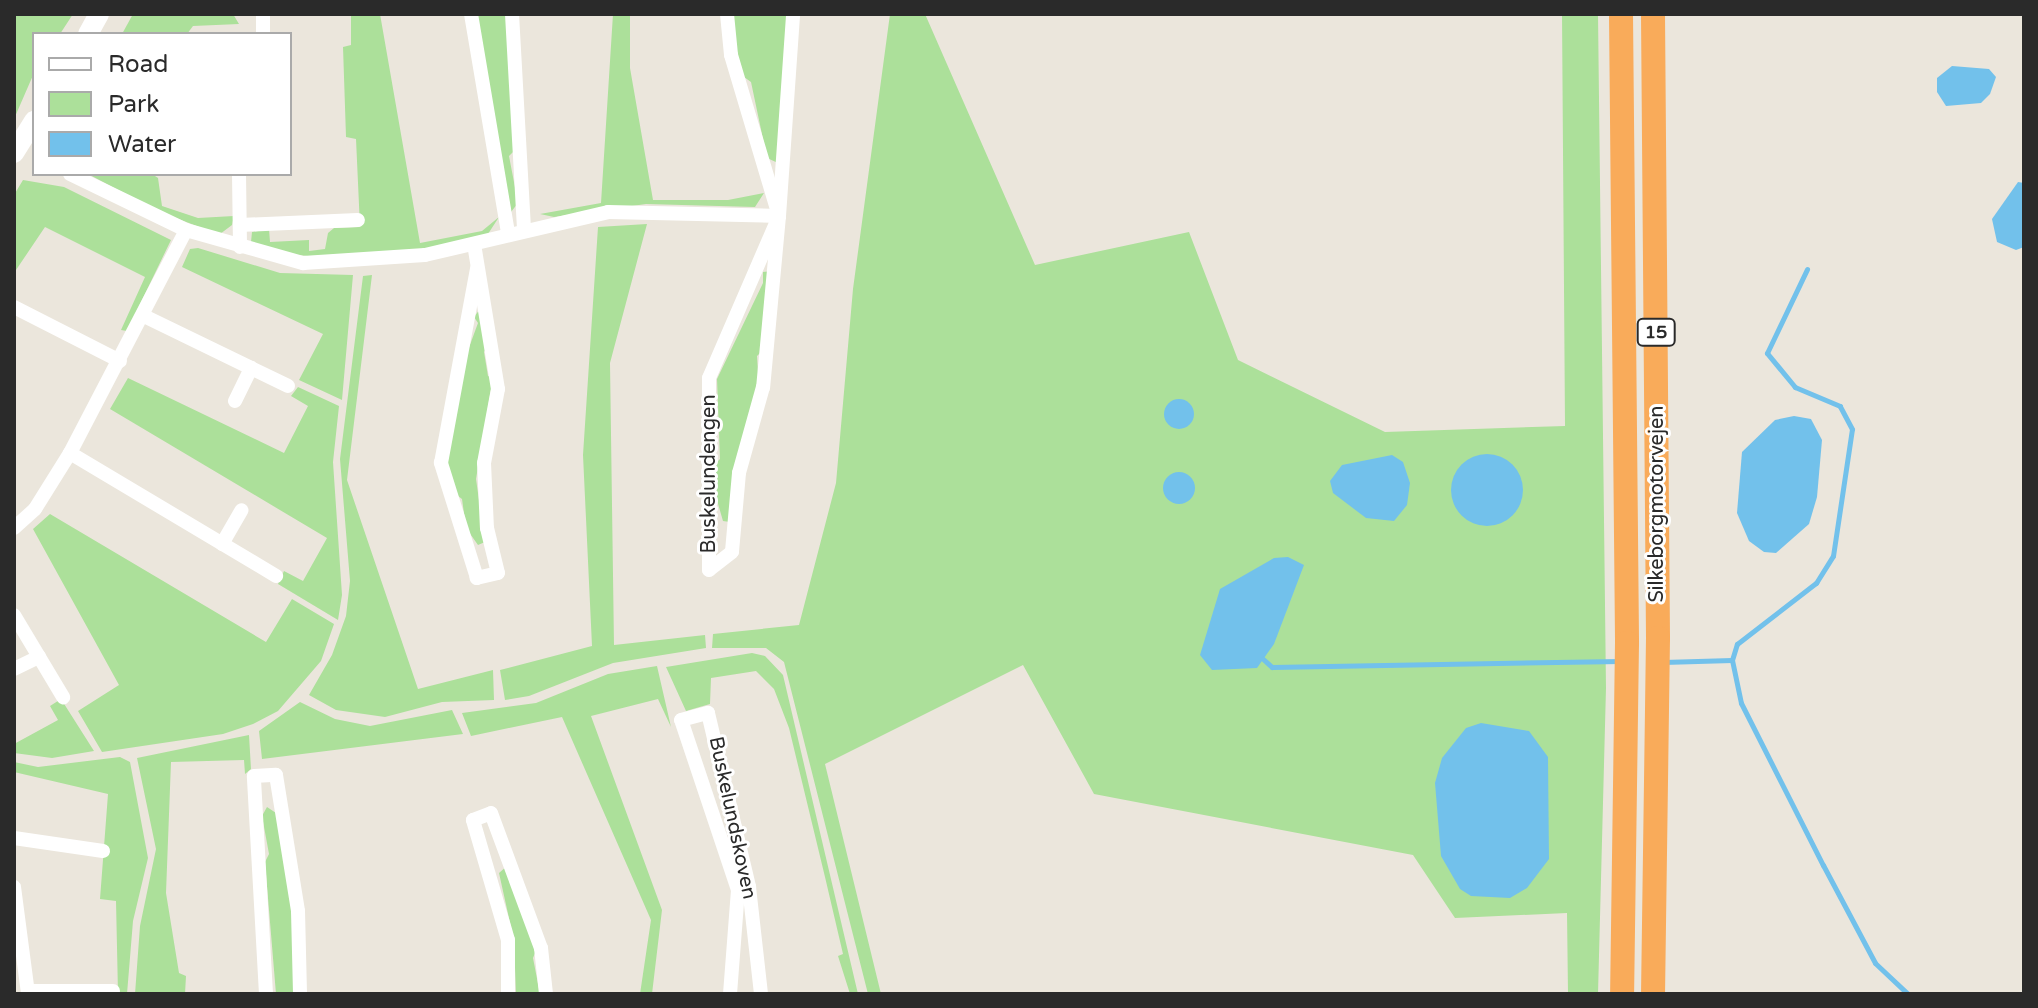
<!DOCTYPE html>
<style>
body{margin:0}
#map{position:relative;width:2038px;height:1008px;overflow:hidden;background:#ebe6dc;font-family:"Varela Round",sans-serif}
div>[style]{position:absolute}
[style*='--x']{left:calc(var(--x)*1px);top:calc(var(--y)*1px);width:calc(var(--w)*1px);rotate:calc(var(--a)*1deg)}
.green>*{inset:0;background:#ace09a}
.water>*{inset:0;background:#72c1eb}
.round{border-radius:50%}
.stream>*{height:5px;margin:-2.5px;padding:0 2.5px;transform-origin:2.5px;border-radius:2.5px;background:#72c1eb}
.street>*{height:14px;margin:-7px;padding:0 7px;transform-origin:7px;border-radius:7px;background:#fff}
.secondary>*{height:20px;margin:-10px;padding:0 10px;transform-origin:10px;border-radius:10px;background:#fff}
.highway>*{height:24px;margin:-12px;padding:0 12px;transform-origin:12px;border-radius:12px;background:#f9ab5a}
span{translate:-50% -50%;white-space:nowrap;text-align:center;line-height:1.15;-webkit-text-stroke:6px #fff;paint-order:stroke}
.shield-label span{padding:2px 6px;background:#fff;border:2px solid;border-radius:6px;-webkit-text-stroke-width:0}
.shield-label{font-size:18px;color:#2a2a2a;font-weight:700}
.street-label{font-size:20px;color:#2a2a2a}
.frame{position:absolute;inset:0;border:16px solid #2a2a2a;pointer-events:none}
.legend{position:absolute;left:32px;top:32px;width:260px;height:144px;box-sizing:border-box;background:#fff;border:2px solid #aaa;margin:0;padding:10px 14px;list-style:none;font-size:24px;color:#2a2a2a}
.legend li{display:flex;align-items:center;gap:16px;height:40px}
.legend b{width:40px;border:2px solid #aaa}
</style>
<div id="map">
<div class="green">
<i style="clip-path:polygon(14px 14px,73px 14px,60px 34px,34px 34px,34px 73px,14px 119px)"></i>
<i style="clip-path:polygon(133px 14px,233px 14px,239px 24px,193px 26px,187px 34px,122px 34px)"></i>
<i style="clip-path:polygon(351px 14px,380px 14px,420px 243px,482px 231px,499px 217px,488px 234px,424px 249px,318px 257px,277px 253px,251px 242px,252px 232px,269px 229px,270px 242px,309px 240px,309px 251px,325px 249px,328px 233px,334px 228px,360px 227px,356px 139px,346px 137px,343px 47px,351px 45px)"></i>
<i style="clip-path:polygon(477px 14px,508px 14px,515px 150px,509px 156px,518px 203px,511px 212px)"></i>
<i style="clip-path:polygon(613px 14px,630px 14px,630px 68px,653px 200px,728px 200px,764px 193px,755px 207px,646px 204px,554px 217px,540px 214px,601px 203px)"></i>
<i style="clip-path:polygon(732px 14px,790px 14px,778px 163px,767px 158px,751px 82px,744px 77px,737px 53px)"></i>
<i style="clip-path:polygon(890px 14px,925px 14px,1035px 265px,1189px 232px,1238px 360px,1385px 432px,1565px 426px,1562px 14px,1598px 14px,1606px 688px,1598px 994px,1568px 994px,1567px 913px,1455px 918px,1413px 855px,1094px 794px,1023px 665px,825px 764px,881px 994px,868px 994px,784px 662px,766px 648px,712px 648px,713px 634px,799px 625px,836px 483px,853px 289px)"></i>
<i style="clip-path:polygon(88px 174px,152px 174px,158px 178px,162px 206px,198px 218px,234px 216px,232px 225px,220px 234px,207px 230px,158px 211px)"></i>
<i style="clip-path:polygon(23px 180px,64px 187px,171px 240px,127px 331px,121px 330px,145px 277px,45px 227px,14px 273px,14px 195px)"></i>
<i style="clip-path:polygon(647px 224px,610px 363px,614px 645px,705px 635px,706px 648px,613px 663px,529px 696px,505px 700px,500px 670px,592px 646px,583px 455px,598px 227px)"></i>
<i style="clip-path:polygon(198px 248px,280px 273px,353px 275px,342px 400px,299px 380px,323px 334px,182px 267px,190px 249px)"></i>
<i style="clip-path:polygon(772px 271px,763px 350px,757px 356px,759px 389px,730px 522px,723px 521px,714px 490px,714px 465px,720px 459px,717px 379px,763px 283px,763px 272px)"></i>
<i style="clip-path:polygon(372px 275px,347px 480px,418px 689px,493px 670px,494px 700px,442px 702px,385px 717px,336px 710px,309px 695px,332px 655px,346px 616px,350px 581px,340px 459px,363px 276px)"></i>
<i style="clip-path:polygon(480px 309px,488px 346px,484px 352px,488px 376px,493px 377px,476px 479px,485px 542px,478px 545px,466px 528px,462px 499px,454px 493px,447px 465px,467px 353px,478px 323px,474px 317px)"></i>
<i style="clip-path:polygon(128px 378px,284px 453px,308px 406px,291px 396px,298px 387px,339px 406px,333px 462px,342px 595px,338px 620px,278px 584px,284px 571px,303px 581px,327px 538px,110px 409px)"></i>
<i style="clip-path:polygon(50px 514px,266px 642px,292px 599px,334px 624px,321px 661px,278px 711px,253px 724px,223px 734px,102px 752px,78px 711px,119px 685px,33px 529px)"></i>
<i style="clip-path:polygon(752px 653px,765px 656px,783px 675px,858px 994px,850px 994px,838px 956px,843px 954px,825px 877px,789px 728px,774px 689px,756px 671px,711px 678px,710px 704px,686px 711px,666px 667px)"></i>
<i style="clip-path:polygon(657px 666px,671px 727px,658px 699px,591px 716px,662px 910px,652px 994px,640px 994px,651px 920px,562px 717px,471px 736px,462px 713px,536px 703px,608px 674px)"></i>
<i style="clip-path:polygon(61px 699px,94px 751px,52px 758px,14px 753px,14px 744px,58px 720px,50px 706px)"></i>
<i style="clip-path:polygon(300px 702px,335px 719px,370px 726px,452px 710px,463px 734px,262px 759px,259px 731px)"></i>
<i style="clip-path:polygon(249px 735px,251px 769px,245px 774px,244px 760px,171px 762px,166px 893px,179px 973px,186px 976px,185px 994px,135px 994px,140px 926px,156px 849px,137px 758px)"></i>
<i style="clip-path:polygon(120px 757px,130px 762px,148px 858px,133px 921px,127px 994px,118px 994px,116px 901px,100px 899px,108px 794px,14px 772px,14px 762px,38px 767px)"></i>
<i style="clip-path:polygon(267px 807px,279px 815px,290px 884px,297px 994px,276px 994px,265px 862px,269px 854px,262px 816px)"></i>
<i style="clip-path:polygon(507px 866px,537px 948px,533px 958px,540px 994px,516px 994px,514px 941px,499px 873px)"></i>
</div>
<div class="water">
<i style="clip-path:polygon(1952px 66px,1989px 69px,1996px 77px,1990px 94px,1981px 103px,1946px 106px,1937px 92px,1937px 78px)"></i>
<i style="clip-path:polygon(2018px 182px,2024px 183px,2024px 247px,2016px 250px,1997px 242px,1992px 219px)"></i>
<i class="round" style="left:1164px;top:399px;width:30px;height:30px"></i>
<i style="clip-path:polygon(1794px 416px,1811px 419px,1822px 440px,1817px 497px,1809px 524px,1776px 553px,1764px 552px,1749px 541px,1737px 513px,1742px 452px,1775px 420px)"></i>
<i class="round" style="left:1451px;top:454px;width:72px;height:72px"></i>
<i style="clip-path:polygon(1392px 455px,1403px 462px,1410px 483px,1407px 505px,1394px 521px,1366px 518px,1333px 493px,1330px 481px,1342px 465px)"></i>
<i class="round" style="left:1163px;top:472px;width:32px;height:32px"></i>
<i style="clip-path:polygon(1288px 557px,1304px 565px,1274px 644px,1257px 668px,1212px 670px,1200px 655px,1220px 589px,1274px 558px)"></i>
<i style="clip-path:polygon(1481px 723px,1529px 731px,1548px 757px,1549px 859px,1527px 888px,1510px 898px,1471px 896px,1460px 889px,1441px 856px,1435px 783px,1442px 758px,1466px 728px)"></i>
</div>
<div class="stream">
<i style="--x:1263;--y:659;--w:12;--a:42"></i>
<i style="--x:1272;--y:667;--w:349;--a:-1"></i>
<i style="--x:1732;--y:660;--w:44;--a:78.2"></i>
<i style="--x:1741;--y:703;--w:182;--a:63.2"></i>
<i style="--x:1823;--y:865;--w:111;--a:62"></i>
<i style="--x:1875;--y:963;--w:45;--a:43.2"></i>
<i style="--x:1663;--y:662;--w:69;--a:-1.7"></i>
<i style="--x:1732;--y:660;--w:17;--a:-73"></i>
<i style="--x:1737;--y:644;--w:100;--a:-37.7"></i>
<i style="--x:1816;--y:583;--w:32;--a:-58"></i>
<i style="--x:1833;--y:556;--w:128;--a:-81.5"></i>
<i style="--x:1852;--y:429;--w:26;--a:-118"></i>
<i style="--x:1840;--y:406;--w:49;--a:-157.1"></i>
<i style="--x:1795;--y:387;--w:44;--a:-129.5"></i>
<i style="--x:1767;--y:353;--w:93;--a:-64.5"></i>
</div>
<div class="street">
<i style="--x:263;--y:14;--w:20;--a:90"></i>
<i style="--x:471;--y:14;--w:222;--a:80.4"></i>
<i style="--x:512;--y:14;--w:215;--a:86.8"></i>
<i style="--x:727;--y:14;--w:41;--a:84.4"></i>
<i style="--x:731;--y:55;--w:168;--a:73.4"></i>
<i style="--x:779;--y:216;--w:202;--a:-86"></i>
<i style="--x:70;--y:174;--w:129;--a:25.8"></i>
<i style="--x:186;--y:230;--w:122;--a:15.8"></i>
<i style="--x:303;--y:263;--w:122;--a:-3.8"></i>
<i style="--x:425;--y:255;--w:188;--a:-13.2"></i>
<i style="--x:608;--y:212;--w:171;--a:1.3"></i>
<i style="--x:239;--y:174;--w:73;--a:89.2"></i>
<i style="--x:779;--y:216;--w:172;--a:95.3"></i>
<i style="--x:763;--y:387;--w:89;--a:105.6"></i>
<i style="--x:739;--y:473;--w:79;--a:95.1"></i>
<i style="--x:732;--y:552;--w:29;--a:142"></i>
<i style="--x:709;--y:570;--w:192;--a:-90"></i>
<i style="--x:709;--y:378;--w:176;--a:-66.6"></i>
<i style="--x:240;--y:225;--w:118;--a:-2.4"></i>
<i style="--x:474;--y:244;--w:147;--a:80.6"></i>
<i style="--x:498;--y:389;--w:75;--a:100.7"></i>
<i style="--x:484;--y:463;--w:65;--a:87.4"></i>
<i style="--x:487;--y:528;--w:46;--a:76.3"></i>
<i style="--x:498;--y:573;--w:22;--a:167"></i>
<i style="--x:477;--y:578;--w:121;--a:-107.4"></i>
<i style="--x:441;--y:463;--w:198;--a:-79.5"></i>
<i style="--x:14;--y:307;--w:119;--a:27"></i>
<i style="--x:144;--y:316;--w:160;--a:25.9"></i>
<i style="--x:235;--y:401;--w:37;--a:-64"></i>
<i style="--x:70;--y:453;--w:240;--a:30.8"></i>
<i style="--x:14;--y:528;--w:28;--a:-42"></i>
<i style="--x:35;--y:509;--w:66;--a:-58"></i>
<i style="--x:70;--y:453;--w:251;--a:-62.5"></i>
<i style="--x:222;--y:544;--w:39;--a:-60"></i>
<i style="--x:14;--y:615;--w:96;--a:59.1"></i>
<i style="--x:14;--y:669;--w:28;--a:-26"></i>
<i style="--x:14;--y:838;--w:90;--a:8.3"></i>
<i style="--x:14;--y:887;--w:108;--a:82.5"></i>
<i style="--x:28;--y:991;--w:85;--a:0"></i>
<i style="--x:266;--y:994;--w:218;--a:-93.2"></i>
<i style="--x:254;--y:776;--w:22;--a:-3"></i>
<i style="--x:276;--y:775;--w:138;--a:80.8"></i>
<i style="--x:298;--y:911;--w:83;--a:88.6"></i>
<i style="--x:508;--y:994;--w:54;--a:-90"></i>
<i style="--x:508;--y:940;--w:125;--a:-106.3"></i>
<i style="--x:473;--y:820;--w:19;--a:-21"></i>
<i style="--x:491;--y:813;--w:144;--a:69.7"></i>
<i style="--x:541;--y:948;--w:46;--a:83.8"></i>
<i style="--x:730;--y:994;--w:104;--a:-85.6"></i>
<i style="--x:738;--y:890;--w:179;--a:-108.5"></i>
<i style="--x:681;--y:720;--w:28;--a:-15"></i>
<i style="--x:708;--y:713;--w:179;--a:76.7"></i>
<i style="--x:749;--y:887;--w:108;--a:83.6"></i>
</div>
<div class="secondary">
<i style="--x:88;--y:34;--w:23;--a:-61"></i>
<i style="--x:14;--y:153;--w:38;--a:-58"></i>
</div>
<div class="highway">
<i style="--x:1621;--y:14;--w:629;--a:89.45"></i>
<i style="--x:1627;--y:643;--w:351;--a:90.8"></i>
<i style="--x:1653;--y:14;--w:624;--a:89.54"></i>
<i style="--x:1658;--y:638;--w:356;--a:90.8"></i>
</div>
<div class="shield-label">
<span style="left:1656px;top:332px">15</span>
</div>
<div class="street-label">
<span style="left:709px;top:474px;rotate:-90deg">Buskelundengen</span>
<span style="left:1657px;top:504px;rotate:-90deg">Silkeborgmotorvejen</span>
<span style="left:732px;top:818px;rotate:78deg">Buskelundskoven</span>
</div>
<div class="frame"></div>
<ul class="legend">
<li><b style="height:10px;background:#fff"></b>Road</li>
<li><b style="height:22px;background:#ace09a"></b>Park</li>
<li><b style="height:22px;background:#72c1eb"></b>Water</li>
</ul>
</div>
